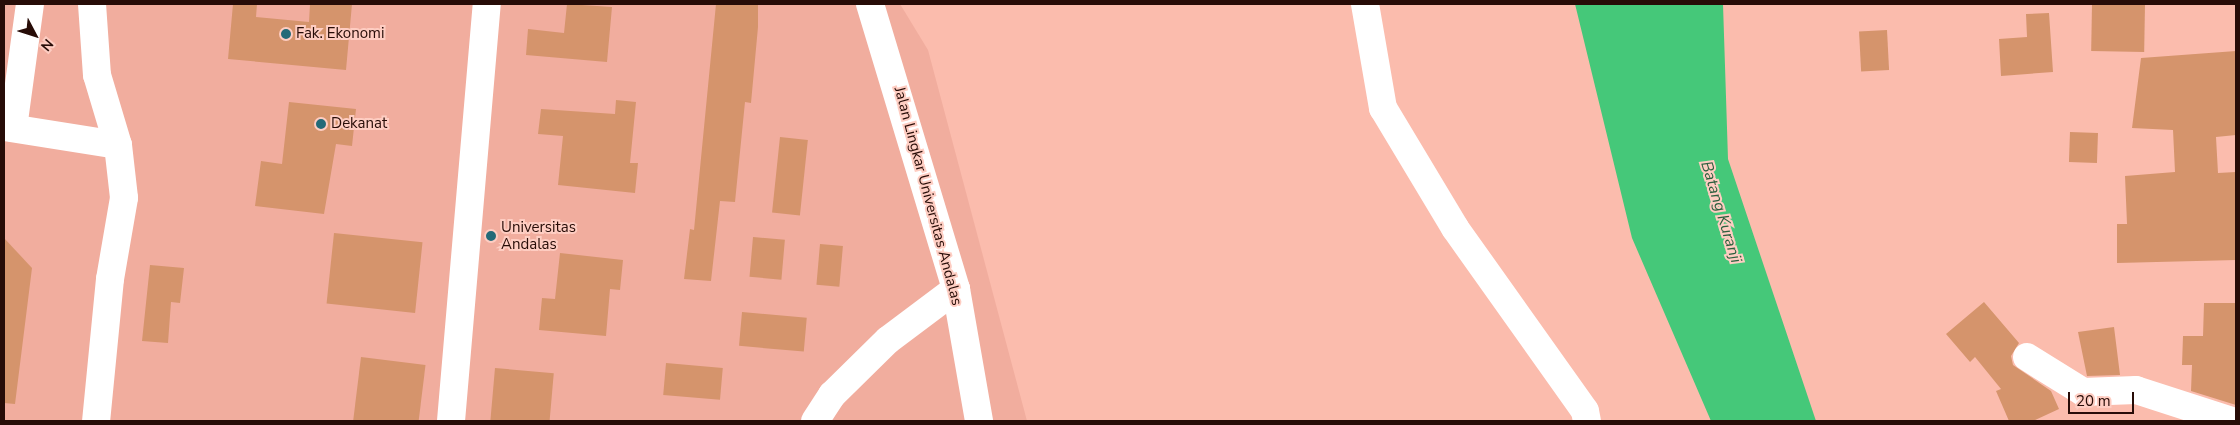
<!DOCTYPE html>
<style>
body{margin:0}
#map{position:relative;width:2240px;height:425px;overflow:hidden;background:#fbbcad;font-family:"Nunito Sans",sans-serif}
div>[style]{position:absolute}
[style*='--x']{left:calc(var(--x)*1px);top:calc(var(--y)*1px);width:calc(var(--w)*1px);rotate:calc(var(--a)*1deg)}
.built>*{inset:0;background:#f1ad9e}
.water>*{inset:0;background:#45c879}
.building>*{inset:0;background:#d5946c;transform-origin:0 0}
.minor>*{height:28px;margin:-14px;padding:0 14px;transform-origin:14px;border-radius:14px;background:#fff}
.dots>*{width:14px;height:14px;translate:-50% -50%;box-sizing:border-box;border:2px solid #fecdc2;border-radius:50%}
span{translate:-50% -50%;white-space:nowrap;text-align:center;line-height:1.15;-webkit-text-stroke:4px #fecdc2;paint-order:stroke}
.poi-label{font-size:15px;color:#270c07}
.left{translate:0 -50%;text-align:left}
.street-label{font-size:15px;color:#270c07}
.water-label{font-size:16px;color:#2d5f3e;font-style:italic}
.frame{position:absolute;inset:0;border:5px solid #270c07;pointer-events:none}
.north{position:absolute;left:10px;top:10px;width:50px;height:50px;-webkit-text-stroke:4px #fecdc2;paint-order:stroke;rotate:130deg;font-size:14px;font-weight:700;line-height:20px;text-align:center;color:#270c07}
.north::after{content:'';display:block;margin:auto;width:18px;height:22px;background:#270c07;clip-path:polygon(50% 0,100% 100%,50% 72%,0 100%)}
.scale{position:absolute;left:2068px;top:392px;width:66px;height:22px;box-sizing:border-box;border:2px solid #270c07;border-top:0;padding-left:6px;font-size:15px;line-height:18px;white-space:nowrap;color:#270c07;-webkit-text-stroke:4px #fecdc2;paint-order:stroke}
</style>
<div id="map">
<div class="built">
<i style="clip-path:polygon(4px 4px,900px 4px,928px 50px,1027px 421px,4px 421px)"></i>
</div>
<div class="water">
<i style="clip-path:polygon(1575px 4px,1723px 4px,1728px 159px,1816px 421px,1711px 421px,1632px 238px)"></i>
</div>
<div class="building">
<i style="clip-path:polygon(233px 4px,257px 4px,256px 17px,309px 22px,310px 4px,352px 4px,346px 70px,228px 59px)"></i>
<i style="clip-path:polygon(567px 4px,612px 7px,607px 62px,526px 55px,528px 29px,564px 33px)"></i>
<i style="clip-path:polygon(716px 4px,758px 4px,758px 27px,751px 103px,745px 102px,735px 202px,720px 201px,711px 281px,684px 279px,690px 229px,694px 230px)"></i>
<i style="left:2092px;top:4px;width:53px;height:47px;rotate:1deg"></i>
<i style="clip-path:polygon(2049px 13px,2053px 72px,2001px 76px,1999px 39px,2027px 37px,2026px 14px)"></i>
<i style="left:1887px;top:30px;width:40px;height:28px;rotate:87deg"></i>
<i style="clip-path:polygon(2236px 51px,2236px 135px,2216px 137px,2218px 173px,2236px 172px,2236px 260px,2117px 263px,2117px 224px,2127px 224px,2125px 176px,2175px 172px,2173px 130px,2132px 128px,2141px 58px)"></i>
<i style="clip-path:polygon(616px 100px,636px 102px,630px 163px,638px 163px,635px 193px,558px 185px,563px 136px,538px 134px,541px 109px,615px 114px)"></i>
<i style="clip-path:polygon(289px 102px,356px 109px,352px 146px,336px 144px,324px 214px,255px 206px,261px 161px,282px 164px)"></i>
<i style="left:2070px;top:132px;width:28px;height:30px;rotate:2deg"></i>
<i style="left:780px;top:137px;width:28px;height:76px;rotate:6deg"></i>
<i style="left:334px;top:233px;width:89px;height:71px;rotate:6deg"></i>
<i style="left:753px;top:237px;width:32px;height:40px;rotate:5deg"></i>
<i style="clip-path:polygon(4px 238px,32px 268px,15px 404px,4px 403px)"></i>
<i style="left:820px;top:244px;width:23px;height:41px;rotate:5deg"></i>
<i style="clip-path:polygon(560px 253px,623px 260px,620px 290px,610px 289px,606px 336px,539px 330px,542px 298px,555px 299px)"></i>
<i style="clip-path:polygon(150px 265px,184px 268px,180px 303px,171px 302px,168px 343px,142px 341px)"></i>
<i style="clip-path:polygon(1984px 302px,2019px 343px,2011px 356px,2013px 365px,2051px 391px,2059px 409px,2033px 421px,2009px 421px,1996px 391px,2001px 389px,1975px 357px,1970px 362px,1946px 334px)"></i>
<i style="clip-path:polygon(2204px 303px,2236px 303px,2236px 405px,2191px 391px,2192px 365px,2182px 365px,2183px 336px,2203px 336px)"></i>
<i style="left:742px;top:312px;width:65px;height:34px;rotate:5deg"></i>
<i style="clip-path:polygon(2114px 327px,2120px 375px,2087px 376px,2078px 332px)"></i>
<i style="left:361px;top:357px;width:65px;height:64px;rotate:7deg"></i>
<i style="left:666px;top:363px;width:57px;height:32px;rotate:5deg"></i>
<i style="left:495px;top:368px;width:59px;height:53px;rotate:5deg"></i>
</div>
<div class="minor">
<i style="--x:92;--y:4;--w:71;--a:86"></i>
<i style="--x:97;--y:75;--w:73;--a:73.3"></i>
<i style="--x:118;--y:145;--w:53;--a:83.5"></i>
<i style="--x:124;--y:198;--w:82;--a:99.8"></i>
<i style="--x:110;--y:279;--w:143;--a:95.6"></i>
<i style="--x:870;--y:4;--w:298;--a:73.2"></i>
<i style="--x:956;--y:289;--w:134;--a:80.1"></i>
<i style="--x:1365;--y:4;--w:106;--a:80.2"></i>
<i style="--x:1383;--y:108;--w:140;--a:59"></i>
<i style="--x:1455;--y:228;--w:224;--a:54.6"></i>
<i style="--x:1585;--y:411;--w:10;--a:79"></i>
<i style="--x:4;--y:127;--w:115;--a:9"></i>
<i style="--x:13;--y:128;--w:125;--a:-82.2"></i>
<i style="--x:2027;--y:357;--w:66;--a:32"></i>
<i style="--x:2083;--y:392;--w:53;--a:-2.2"></i>
<i style="--x:2136;--y:390;--w:101;--a:17.9"></i>
<i style="--x:451;--y:421;--w:419;--a:-85.1"></i>
<i style="--x:815;--y:421;--w:31;--a:-57"></i>
<i style="--x:832;--y:395;--w:78;--a:-44.5"></i>
<i style="--x:888;--y:340;--w:85;--a:-36.9"></i>
</div>
<div class="dots">
<i style="left:286px;top:34px;background:#236a78"></i>
<i style="left:321px;top:124px;background:#236a78"></i>
<i style="left:491px;top:236px;background:#236a78"></i>
</div>
<div class="poi-label">
<span class="left" style="left:296px;top:34px">Fak. Ekonomi</span>
<span class="left" style="left:331px;top:124px">Dekanat</span>
<span class="left" style="left:501px;top:236px">Universitas<br>Andalas</span>
</div>
<div class="street-label">
<span style="left:928px;top:196px;rotate:75deg">Jalan Lingkar Universitas Andalas</span>
</div>
<div class="water-label">
<span style="left:1721px;top:212px;rotate:73deg">Batang Kuranji</span>
</div>
<div class="frame"></div>
<div class="north">N</div>
<div class="scale">20 m</div>
</div>
